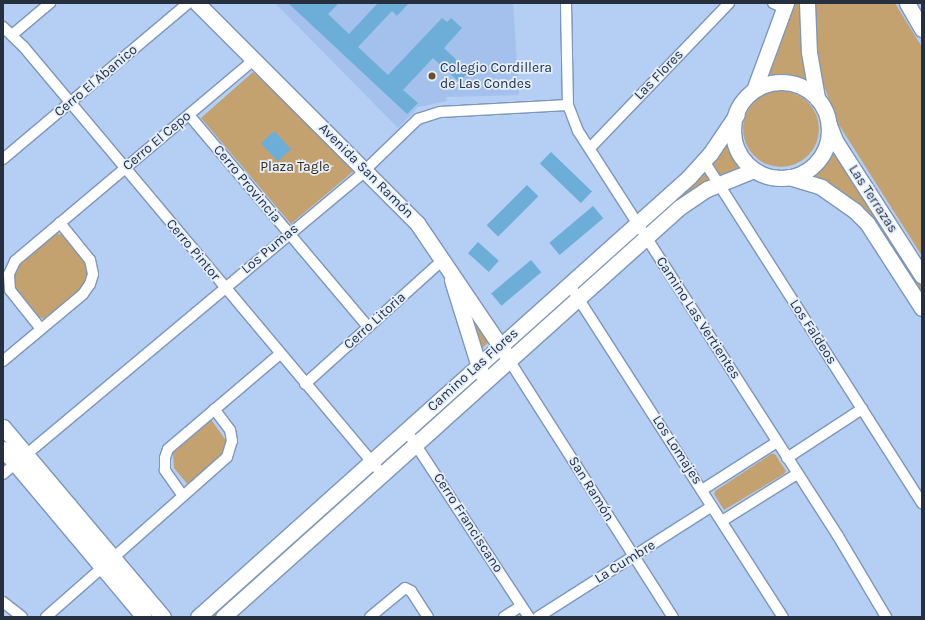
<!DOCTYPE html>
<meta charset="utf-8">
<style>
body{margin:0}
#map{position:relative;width:925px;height:620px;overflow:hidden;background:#b4cef4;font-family:Karla,sans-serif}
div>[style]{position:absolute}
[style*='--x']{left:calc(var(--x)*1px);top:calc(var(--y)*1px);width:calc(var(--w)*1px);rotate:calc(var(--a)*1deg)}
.built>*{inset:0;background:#a3c1ec}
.green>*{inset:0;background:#c3a270}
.round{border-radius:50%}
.building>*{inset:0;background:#6caed7;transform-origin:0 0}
.roads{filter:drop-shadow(1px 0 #7d96ba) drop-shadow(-1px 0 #7d96ba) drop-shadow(0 1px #7d96ba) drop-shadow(0 -1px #7d96ba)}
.street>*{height:10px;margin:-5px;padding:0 5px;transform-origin:5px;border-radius:5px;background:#fff}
.secondary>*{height:15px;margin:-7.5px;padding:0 7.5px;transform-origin:7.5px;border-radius:7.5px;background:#fff}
.secondary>.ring{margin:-7.5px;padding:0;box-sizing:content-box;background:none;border:15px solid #fff;border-radius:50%}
.dots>*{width:11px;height:11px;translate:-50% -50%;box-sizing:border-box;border:2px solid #e3eefe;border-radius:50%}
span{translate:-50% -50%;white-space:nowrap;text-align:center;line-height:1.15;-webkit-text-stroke:3.5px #e3eefe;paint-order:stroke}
.poi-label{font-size:14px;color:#252f3e}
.left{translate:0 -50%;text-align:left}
.street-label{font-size:14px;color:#252f3e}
.park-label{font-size:14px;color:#3a290e}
.frame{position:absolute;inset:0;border:4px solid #252f3e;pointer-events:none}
</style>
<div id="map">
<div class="built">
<i style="clip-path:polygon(275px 3px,513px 3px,519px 95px,446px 97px,447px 101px,418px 107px,398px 128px)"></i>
</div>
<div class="green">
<i style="clip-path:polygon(791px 3px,801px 3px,809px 84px,791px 75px,764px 79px)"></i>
<i style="clip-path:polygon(814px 3px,895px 3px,922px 47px,922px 256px,839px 125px,818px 71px,812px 13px)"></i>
<i style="clip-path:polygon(253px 72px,356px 169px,291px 224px,201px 118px)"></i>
<i class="round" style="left:743px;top:91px;width:76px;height:76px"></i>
<i style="clip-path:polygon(725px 142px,730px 144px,737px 158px,747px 167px,723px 176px,487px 373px,215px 617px,205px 617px)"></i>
<i style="clip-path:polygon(830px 146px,834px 147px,922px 284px,922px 298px,855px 203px,840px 190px,807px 175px,819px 167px)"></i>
<i style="clip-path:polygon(56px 233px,65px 236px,88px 265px,88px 279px,80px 291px,43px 319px,38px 316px,15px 288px,14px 277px,16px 266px)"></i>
<i style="clip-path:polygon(465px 305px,489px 342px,479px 351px)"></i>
<i style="clip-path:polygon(210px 418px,227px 442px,221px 459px,189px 486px,174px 468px,173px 453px)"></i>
<i style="clip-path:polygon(771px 454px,775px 454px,786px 471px,784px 474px,724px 510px,714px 494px,715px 491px)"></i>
</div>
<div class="building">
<i style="clip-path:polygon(288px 3px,339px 3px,328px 14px,349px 34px,378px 3px,409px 3px,397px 16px,392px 11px,358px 47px,388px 75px,442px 18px,447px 22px,451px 18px,462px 28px,444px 48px,469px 72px,459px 82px,433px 58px,403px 90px,418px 103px,407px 114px)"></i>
<i style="left:274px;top:131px;width:25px;height:18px;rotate:47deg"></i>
<i style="left:551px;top:152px;width:57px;height:16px;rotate:44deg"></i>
<i style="left:527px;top:185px;width:16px;height:57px;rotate:45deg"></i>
<i style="left:593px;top:206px;width:16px;height:57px;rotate:50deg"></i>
<i style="left:478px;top:242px;width:28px;height:15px;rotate:42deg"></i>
<i style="left:531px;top:260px;width:16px;height:52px;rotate:50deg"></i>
</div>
<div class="roads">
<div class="street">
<i style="--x:566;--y:3;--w:102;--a:88.9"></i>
<i style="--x:568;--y:105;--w:28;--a:69"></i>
<i style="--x:578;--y:131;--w:481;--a:57.3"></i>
<i style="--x:838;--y:536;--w:94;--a:59.3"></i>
<i style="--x:773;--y:3;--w:12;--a:24"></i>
<i style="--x:3;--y:27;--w:28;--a:44"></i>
<i style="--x:23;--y:46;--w:559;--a:50.01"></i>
<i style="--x:12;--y:35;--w:50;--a:-40.1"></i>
<i style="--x:189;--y:115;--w:277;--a:49.8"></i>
<i style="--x:590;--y:148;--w:201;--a:-46.2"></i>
<i style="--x:3;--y:159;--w:242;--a:-40.1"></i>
<i style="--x:704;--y:161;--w:406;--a:57.5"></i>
<i style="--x:569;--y:284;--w:396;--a:57.3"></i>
<i style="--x:41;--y:329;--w:50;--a:-128.5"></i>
<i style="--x:10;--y:290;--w:16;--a:-94"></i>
<i style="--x:9;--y:274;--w:14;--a:-65"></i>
<i style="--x:15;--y:261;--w:312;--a:-40.1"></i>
<i style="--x:509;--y:360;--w:305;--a:57.5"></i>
<i style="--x:3;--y:361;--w:104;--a:-39.9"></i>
<i style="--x:83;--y:294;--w:12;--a:-55"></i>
<i style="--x:90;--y:284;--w:10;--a:-73"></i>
<i style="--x:93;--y:274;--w:14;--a:-102"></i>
<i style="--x:90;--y:260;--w:48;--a:-129"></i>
<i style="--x:305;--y:384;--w:187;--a:-42"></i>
<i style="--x:406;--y:430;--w:224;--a:56.7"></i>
<i style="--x:787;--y:458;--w:90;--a:-33.2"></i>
<i style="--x:3;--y:474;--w:466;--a:-39.9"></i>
<i style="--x:360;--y:175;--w:81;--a:-44"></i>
<i style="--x:418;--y:119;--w:23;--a:-18"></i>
<i style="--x:440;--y:112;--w:128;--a:-3.1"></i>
<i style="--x:702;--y:490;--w:89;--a:-32.6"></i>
<i style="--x:183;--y:496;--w:32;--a:-125"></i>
<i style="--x:165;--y:470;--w:12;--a:-90"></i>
<i style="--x:165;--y:458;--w:9;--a:-72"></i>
<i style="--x:168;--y:449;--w:147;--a:-40.3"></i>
<i style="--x:722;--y:521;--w:89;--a:-32.1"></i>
<i style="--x:113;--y:558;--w:152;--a:-41.5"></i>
<i style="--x:227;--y:457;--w:17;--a:-73"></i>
<i style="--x:232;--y:441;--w:11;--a:-100"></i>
<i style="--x:230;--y:430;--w:26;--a:-127"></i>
<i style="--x:3;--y:602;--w:24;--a:38"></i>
<i style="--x:46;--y:617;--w:76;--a:-41.3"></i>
<i style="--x:370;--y:617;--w:45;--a:-39.6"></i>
<i style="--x:405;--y:588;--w:7;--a:27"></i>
<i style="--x:411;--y:591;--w:31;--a:57"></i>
<i style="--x:504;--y:617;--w:20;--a:-33"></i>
<i style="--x:538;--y:617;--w:206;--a:-32.5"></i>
</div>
<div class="secondary">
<i style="--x:197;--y:3;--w:311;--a:45"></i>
<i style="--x:417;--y:223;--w:157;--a:55.9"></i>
<i style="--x:807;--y:3;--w:49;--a:87.7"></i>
<i style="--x:809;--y:52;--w:47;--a:80.1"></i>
<i style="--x:907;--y:3;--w:30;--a:60"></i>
<i class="ring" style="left:733px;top:82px;width:81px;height:81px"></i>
<i style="--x:754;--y:90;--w:93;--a:-69.8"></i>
<i style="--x:829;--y:125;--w:18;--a:68"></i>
<i style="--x:836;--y:142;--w:159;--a:57.3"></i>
<i style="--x:789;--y:177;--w:34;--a:17"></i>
<i style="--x:821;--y:187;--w:42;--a:35.2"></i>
<i style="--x:855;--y:211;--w:17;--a:45"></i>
<i style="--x:867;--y:223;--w:101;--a:57.1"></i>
<i style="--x:452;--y:280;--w:97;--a:72.7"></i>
<i style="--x:3;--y:427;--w:248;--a:49.9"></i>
<i style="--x:3;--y:449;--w:219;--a:50"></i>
<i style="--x:198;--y:617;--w:659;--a:-41.86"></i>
<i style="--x:689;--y:177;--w:31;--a:-48"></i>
<i style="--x:710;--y:154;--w:48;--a:-56"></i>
<i style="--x:223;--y:617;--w:614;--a:-41.9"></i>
<i style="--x:680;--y:207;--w:32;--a:-34"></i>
<i style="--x:707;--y:189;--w:51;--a:-22"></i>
</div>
</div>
<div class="dots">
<i style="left:432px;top:76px;background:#6d5124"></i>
</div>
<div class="poi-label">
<span class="left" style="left:440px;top:76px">Colegio Cordillera<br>de Las Condes</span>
</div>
<div class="street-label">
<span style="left:659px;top:75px;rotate:-46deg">Las Flores</span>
<span style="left:96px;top:81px;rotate:-40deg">Cerro El Abanico</span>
<span style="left:157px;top:141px;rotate:-40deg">Cerro El Cepo</span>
<span style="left:366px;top:171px;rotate:45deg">Avenida San Ramón</span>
<span style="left:247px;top:184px;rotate:50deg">Cerro Provincia</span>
<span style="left:873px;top:199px;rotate:57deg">Las Terrazas</span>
<span style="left:270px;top:249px;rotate:-40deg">Los Pumas</span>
<span style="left:193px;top:250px;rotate:50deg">Cerro Pintor</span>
<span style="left:698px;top:318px;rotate:57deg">Camino Las Vertientes</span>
<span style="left:375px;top:321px;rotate:-42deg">Cerro Litoria</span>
<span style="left:813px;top:332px;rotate:57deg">Los Faldeos</span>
<span style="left:473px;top:370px;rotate:-42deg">Camino Las Flores</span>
<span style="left:677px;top:450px;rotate:57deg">Los Lomajes</span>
<span style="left:591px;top:489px;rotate:58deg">San Ramón</span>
<span style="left:468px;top:523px;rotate:57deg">Cerro Franciscano</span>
<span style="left:625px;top:562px;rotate:-32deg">La Cumbre</span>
</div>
<div class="park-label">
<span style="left:295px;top:167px">Plaza Tagle</span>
</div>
<div class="frame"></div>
</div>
